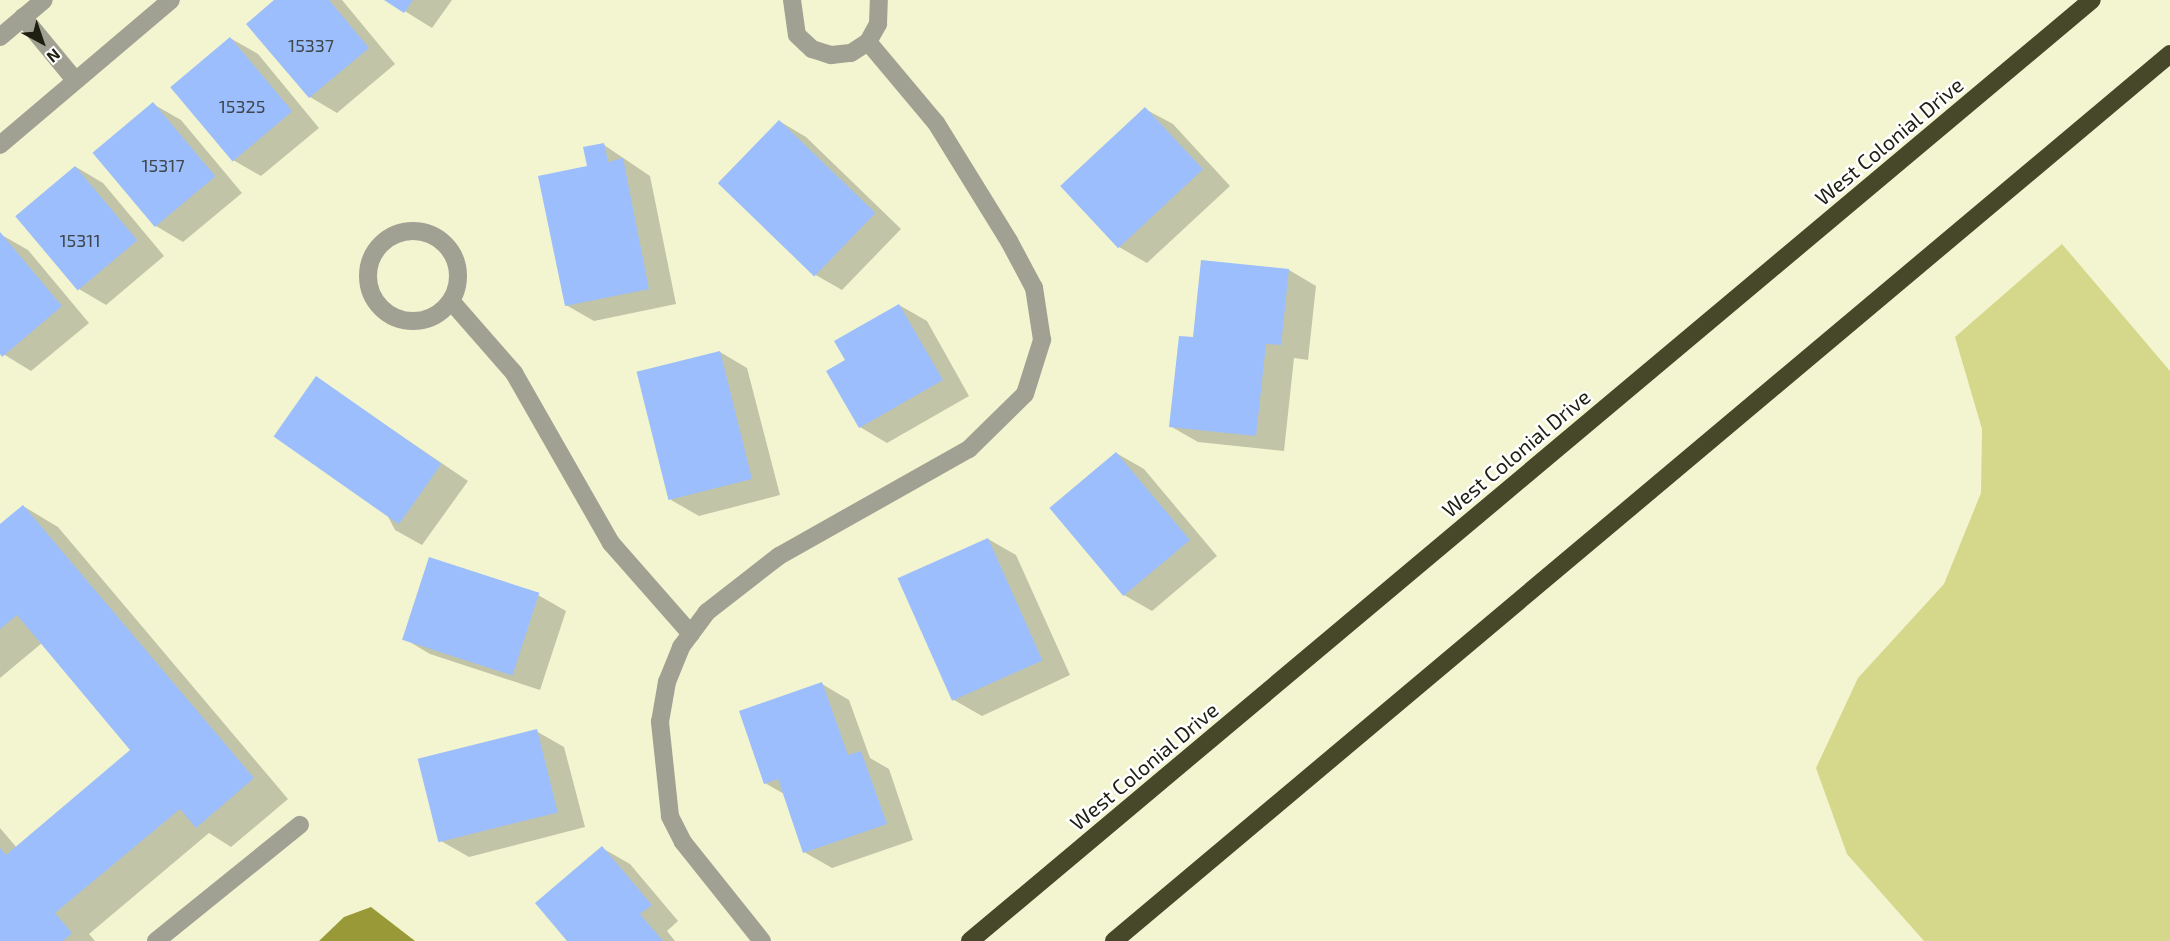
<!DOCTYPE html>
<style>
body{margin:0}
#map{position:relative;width:2170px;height:941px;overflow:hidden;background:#f3f5d1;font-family:"Exo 2",sans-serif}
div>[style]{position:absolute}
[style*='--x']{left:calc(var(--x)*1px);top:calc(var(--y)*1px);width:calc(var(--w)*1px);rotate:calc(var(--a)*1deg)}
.green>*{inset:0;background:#d5d78a}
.water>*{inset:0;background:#999a37}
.shadow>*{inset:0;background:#0003}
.building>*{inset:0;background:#9cbefc;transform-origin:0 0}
.lane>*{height:18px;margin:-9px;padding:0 9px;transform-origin:9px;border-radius:9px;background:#a0a192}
.lane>.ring{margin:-9px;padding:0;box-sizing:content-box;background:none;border:18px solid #a0a192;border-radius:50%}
.street>*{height:18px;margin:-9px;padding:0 9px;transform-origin:9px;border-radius:9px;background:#a0a192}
.highway>*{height:18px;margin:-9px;padding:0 9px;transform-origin:9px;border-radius:9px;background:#47482a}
span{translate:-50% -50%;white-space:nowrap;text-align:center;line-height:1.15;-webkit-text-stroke:5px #fff;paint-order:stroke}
.number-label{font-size:18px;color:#3e464c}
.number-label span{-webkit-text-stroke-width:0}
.street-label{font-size:21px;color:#1e1e11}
.north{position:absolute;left:12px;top:12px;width:60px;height:60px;-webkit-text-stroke:4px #fff;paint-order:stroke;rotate:140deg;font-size:16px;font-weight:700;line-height:24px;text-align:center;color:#1e1e11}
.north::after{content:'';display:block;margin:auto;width:21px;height:27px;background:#1e1e11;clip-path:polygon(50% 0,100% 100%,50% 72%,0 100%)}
</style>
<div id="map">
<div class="green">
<i style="clip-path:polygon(2062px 244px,2170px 371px,2170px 941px,1924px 941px,1847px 854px,1816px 768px,1858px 678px,1944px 584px,1981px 493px,1982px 429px,1955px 337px)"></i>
</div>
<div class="water">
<i style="clip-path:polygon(371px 907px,415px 941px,319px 941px,344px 917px)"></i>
</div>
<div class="shadow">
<i style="clip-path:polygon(277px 0,342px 0,395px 64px,337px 113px,310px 97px)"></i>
<i style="clip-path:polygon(387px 0,452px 0,432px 28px)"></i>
<i style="clip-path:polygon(230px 38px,258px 54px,319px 128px,261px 176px,233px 160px,172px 87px)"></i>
<i style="clip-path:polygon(153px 104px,181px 120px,242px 193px,183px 242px,156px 226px)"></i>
<i style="clip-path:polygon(1145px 109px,1173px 124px,1230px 186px,1147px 263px,1119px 247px)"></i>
<i style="clip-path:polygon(779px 121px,806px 137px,901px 229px,842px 290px,814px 274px,719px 182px)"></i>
<i style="clip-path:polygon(604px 145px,650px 176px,676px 304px,594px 321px,566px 305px,588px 167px)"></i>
<i style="clip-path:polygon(76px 167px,103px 183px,164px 256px,106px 305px,79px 289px)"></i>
<i style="clip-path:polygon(0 234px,28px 250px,89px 323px,31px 371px,0 352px)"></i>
<i style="clip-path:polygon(1289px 270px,1316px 286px,1308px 360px,1294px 358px,1284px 451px,1198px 442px,1170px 426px,1195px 339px)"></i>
<i style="clip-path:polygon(899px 305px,927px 321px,969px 396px,887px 443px,860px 427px,847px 361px)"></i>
<i style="clip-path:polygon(720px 352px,747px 368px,780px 495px,699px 516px,671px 500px)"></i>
<i style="clip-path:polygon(316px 378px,468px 481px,422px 545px,395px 530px)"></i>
<i style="clip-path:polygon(1116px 453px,1144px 469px,1217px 556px,1152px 611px,1124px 595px,1051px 508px)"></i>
<i style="clip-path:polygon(23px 506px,58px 527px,288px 799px,231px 847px,209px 833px,89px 934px,95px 941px,0 941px,0 828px,17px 848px,132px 750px,42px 643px,0 678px,0 526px)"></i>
<i style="clip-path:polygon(988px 539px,1016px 555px,1070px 675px,982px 716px,954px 700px)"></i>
<i style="clip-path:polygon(538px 595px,566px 611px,540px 690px,430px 654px,403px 638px)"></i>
<i style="clip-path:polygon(822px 684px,849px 700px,870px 758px,889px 769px,913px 840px,832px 868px,804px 852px,784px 794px,765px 783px)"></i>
<i style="clip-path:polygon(536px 731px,564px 747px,585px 827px,469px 857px,441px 841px)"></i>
<i style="clip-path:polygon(602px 848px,630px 864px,678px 921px,667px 931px,675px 941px,569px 941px)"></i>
</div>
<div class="building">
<i style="clip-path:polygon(274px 0,329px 0,369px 48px,309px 98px,246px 24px)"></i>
<i style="clip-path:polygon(384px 0,413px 0,404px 13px)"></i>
<i style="left:230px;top:37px;width:97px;height:78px;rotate:50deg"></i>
<i style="left:153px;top:102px;width:97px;height:79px;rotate:50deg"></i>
<i style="left:1145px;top:107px;width:85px;height:116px;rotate:47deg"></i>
<i style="left:779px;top:120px;width:134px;height:88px;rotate:44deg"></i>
<i style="clip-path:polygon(604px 143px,608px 162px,623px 158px,649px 289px,565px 306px,538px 176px,587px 166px,583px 147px)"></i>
<i style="left:75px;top:166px;width:97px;height:78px;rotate:50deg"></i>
<i style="clip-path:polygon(0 232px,62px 306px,2px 357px,0 354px)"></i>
<i style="clip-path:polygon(1201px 260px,1289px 269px,1281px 345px,1266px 344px,1256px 436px,1169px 427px,1179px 336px,1193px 337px)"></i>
<i style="clip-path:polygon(899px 304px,943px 380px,859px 428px,826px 371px,845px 360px,834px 341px)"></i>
<i style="left:720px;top:351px;width:132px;height:86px;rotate:76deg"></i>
<i style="left:316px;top:376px;width:153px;height:74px;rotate:35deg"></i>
<i style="left:1116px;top:452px;width:115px;height:87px;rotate:50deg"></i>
<i style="clip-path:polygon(23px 505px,254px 778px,196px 828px,180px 809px,55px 913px,72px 933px,63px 941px,0 941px,0 848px,6px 855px,130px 750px,17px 615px,0 629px,0 524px)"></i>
<i style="left:988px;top:538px;width:134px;height:99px;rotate:66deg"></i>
<i style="left:429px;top:557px;width:116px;height:87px;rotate:18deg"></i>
<i style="clip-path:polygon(822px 682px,848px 755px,861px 751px,887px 824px,803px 853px,778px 779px,764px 784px,739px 711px)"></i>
<i style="left:537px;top:729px;width:86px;height:123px;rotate:76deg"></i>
<i style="clip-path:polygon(602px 846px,652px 905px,640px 914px,663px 941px,567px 941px,535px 903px)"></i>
</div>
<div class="lane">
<i style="--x:792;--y:0;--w:35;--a:82"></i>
<i style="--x:797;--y:35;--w:21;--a:43"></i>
<i style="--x:812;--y:49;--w:20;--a:18"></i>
<i style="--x:831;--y:55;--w:20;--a:-6"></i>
<i style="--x:851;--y:53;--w:20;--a:-33"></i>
<i style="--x:868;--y:42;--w:21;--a:-61"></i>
<i style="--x:878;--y:24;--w:24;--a:-88"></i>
<i class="ring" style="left:368px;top:231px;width:72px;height:72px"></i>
<i style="--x:451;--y:301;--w:96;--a:48.8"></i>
<i style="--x:514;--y:373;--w:196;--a:60.3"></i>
<i style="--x:611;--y:543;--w:121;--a:48.7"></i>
<i style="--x:156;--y:941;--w:185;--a:-38.9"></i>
<i style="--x:762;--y:941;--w:127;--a:-128.6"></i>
<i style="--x:683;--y:842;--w:29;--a:-117"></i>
<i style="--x:670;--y:816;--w:95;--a:-96.1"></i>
<i style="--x:660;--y:722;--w:41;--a:-80.1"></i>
<i style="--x:667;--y:682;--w:38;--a:-68"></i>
<i style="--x:681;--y:647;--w:44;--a:-53.4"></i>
<i style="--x:707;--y:612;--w:91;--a:-37.9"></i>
<i style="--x:779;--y:556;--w:218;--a:-29.4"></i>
<i style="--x:969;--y:449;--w:78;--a:-44.5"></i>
<i style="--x:1025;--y:394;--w:57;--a:-72.5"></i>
<i style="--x:1042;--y:340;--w:53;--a:-98.7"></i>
<i style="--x:1034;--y:288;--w:53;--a:-118"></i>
<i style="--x:1009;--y:241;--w:139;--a:-121.7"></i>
<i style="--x:936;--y:123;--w:106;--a:-130"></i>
</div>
<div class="street">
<i style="--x:23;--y:17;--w:82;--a:50.5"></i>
<i style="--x:0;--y:37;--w:57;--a:-40.1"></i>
<i style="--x:0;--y:145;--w:224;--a:-40.3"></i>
</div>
<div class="highway">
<i style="--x:970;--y:941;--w:1464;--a:-39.99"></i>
<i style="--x:1114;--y:941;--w:1379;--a:-40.03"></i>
</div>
<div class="number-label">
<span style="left:311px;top:45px">15337</span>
<span style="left:242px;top:106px">15325</span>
<span style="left:163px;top:165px">15317</span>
<span style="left:80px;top:240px">15311</span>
</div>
<div class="street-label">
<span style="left:1889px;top:141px;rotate:-40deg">West Colonial Drive</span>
<span style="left:1516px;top:453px;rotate:-40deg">West Colonial Drive</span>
<span style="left:1144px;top:766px;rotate:-40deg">West Colonial Drive</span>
</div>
<div class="north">N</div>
</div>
